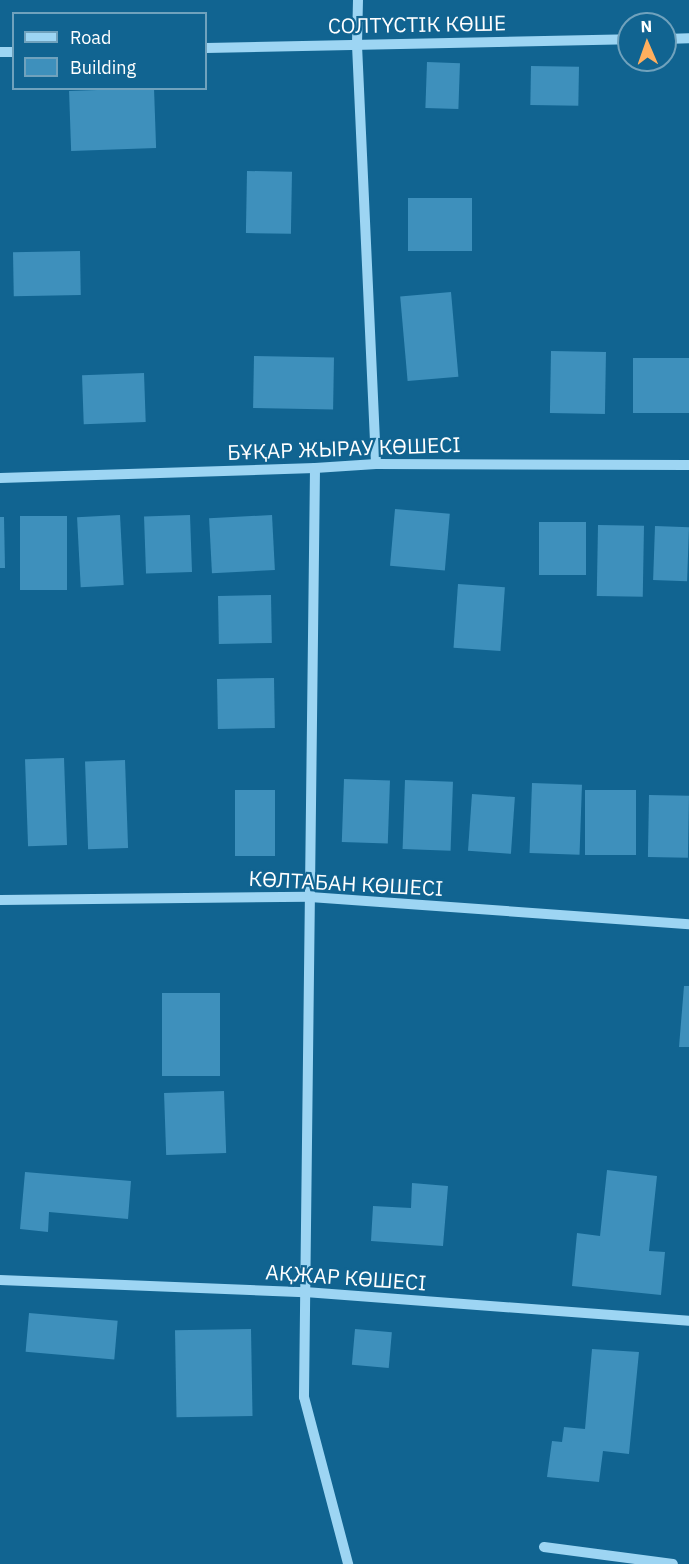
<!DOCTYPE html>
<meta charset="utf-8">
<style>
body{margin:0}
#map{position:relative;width:689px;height:1564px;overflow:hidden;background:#116491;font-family:"IBM Plex Sans",sans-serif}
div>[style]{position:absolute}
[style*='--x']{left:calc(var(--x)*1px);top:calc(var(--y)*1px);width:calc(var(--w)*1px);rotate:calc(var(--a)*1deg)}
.building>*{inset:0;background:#3e90bc;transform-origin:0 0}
.minor>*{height:10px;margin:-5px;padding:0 5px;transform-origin:5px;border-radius:5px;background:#9dd5f3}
span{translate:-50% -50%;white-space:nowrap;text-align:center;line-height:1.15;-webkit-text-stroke:4.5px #116491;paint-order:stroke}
.street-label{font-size:21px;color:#fff}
.legend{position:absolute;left:12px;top:12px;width:195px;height:78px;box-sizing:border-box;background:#116491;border:2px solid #70a2bd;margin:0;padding:8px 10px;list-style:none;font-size:18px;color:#fff}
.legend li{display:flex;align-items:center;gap:12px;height:30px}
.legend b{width:30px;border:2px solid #70a2bd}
.north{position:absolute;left:617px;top:12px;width:60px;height:60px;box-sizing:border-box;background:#116491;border:2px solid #70a2bd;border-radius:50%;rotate:358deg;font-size:16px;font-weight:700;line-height:24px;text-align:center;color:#fff}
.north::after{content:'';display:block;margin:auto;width:21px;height:27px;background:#ffaf5e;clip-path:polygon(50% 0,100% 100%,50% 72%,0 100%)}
</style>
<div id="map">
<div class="building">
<i style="left:427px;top:62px;width:33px;height:46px;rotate:2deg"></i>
<i style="left:531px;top:66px;width:48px;height:39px;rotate:1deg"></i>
<i style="left:154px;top:88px;width:60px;height:85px;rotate:88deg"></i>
<i style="left:247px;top:171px;width:45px;height:62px;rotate:1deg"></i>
<i style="left:408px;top:198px;width:64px;height:53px"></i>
<i style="left:80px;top:251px;width:44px;height:67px;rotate:89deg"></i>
<i style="left:451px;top:292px;width:85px;height:51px;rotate:85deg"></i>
<i style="left:551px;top:351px;width:55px;height:62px;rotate:1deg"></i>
<i style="left:254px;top:356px;width:80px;height:52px;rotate:1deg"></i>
<i style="left:689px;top:358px;width:55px;height:56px;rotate:90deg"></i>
<i style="left:144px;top:373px;width:49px;height:62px;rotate:88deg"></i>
<i style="left:395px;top:509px;width:55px;height:57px;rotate:5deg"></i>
<i style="left:120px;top:515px;width:70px;height:43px;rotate:87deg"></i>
<i style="left:190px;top:515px;width:57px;height:46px;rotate:88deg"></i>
<i style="left:272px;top:515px;width:55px;height:63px;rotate:87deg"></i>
<i style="left:20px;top:516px;width:47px;height:74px"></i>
<i style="clip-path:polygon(0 517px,4px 517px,5px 568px,0 568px)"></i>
<i style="left:539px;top:522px;width:47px;height:53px"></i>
<i style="left:598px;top:525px;width:46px;height:71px;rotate:1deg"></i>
<i style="left:655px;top:526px;width:34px;height:54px;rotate:2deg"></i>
<i style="left:458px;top:584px;width:47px;height:64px;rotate:4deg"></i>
<i style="left:271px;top:595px;width:48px;height:53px;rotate:89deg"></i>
<i style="left:274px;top:678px;width:50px;height:57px;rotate:89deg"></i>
<i style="left:64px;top:758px;width:87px;height:39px;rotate:88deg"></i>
<i style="left:125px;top:760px;width:88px;height:40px;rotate:88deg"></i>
<i style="left:344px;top:779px;width:46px;height:63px;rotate:2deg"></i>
<i style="left:405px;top:780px;width:48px;height:69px;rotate:2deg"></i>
<i style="left:532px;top:783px;width:50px;height:70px;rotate:2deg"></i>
<i style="left:235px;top:790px;width:40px;height:66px"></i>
<i style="left:636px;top:790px;width:65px;height:51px;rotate:90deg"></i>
<i style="left:472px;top:794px;width:43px;height:57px;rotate:4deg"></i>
<i style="left:649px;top:795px;width:40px;height:62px;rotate:1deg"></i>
<i style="clip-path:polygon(684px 986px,689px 986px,689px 1047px,679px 1047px)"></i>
<i style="left:162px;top:993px;width:58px;height:83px"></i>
<i style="left:224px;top:1091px;width:62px;height:60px;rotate:88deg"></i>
<i style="clip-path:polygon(607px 1170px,657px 1176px,649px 1251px,665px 1252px,661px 1295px,572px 1286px,577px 1233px,600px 1236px)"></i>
<i style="clip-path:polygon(25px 1172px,131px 1181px,128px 1219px,49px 1212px,48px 1232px,20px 1229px)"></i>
<i style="clip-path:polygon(412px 1183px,448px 1186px,443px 1246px,371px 1241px,373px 1206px,411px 1208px)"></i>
<i style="left:29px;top:1313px;width:89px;height:39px;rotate:5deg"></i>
<i style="left:251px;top:1329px;width:87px;height:76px;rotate:89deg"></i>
<i style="left:355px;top:1329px;width:37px;height:36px;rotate:5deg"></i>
<i style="clip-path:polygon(592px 1349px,639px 1352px,629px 1454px,603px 1451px,599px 1482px,547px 1477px,552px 1441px,562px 1442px,564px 1427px,585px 1429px)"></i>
</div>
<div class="minor">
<i style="--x:358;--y:0;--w:45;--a:91.3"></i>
<i style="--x:357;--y:45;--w:419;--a:87.4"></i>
<i style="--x:665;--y:39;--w:24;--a:-2"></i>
<i style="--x:206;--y:48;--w:423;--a:-1.2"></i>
<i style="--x:0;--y:52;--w:14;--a:0"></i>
<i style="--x:315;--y:468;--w:929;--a:90.68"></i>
<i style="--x:304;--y:1397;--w:173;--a:75.2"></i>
<i style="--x:0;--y:478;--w:315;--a:-1.8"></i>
<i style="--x:315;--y:468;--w:61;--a:-3.8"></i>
<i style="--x:376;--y:464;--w:313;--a:0.2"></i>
<i style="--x:0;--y:900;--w:310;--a:-0.6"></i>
<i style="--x:310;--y:897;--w:380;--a:4.1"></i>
<i style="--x:0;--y:1280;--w:305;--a:2.3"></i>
<i style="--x:305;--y:1292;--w:385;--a:4.3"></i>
<i style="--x:544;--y:1547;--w:130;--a:7.5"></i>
</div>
<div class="street-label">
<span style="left:417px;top:24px;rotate:-1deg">СОЛТҮСТІК КӨШЕ</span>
<span style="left:344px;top:448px;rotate:-2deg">БҰҚАР ЖЫРАУ КӨШЕСІ</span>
<span style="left:346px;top:883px;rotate:3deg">КӨЛТАБАН КӨШЕСІ</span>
<span style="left:346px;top:1277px;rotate:4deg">АҚЖАР КӨШЕСІ</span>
</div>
<ul class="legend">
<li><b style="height:8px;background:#9dd5f3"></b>Road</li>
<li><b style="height:16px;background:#3e90bc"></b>Building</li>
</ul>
<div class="north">N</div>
</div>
